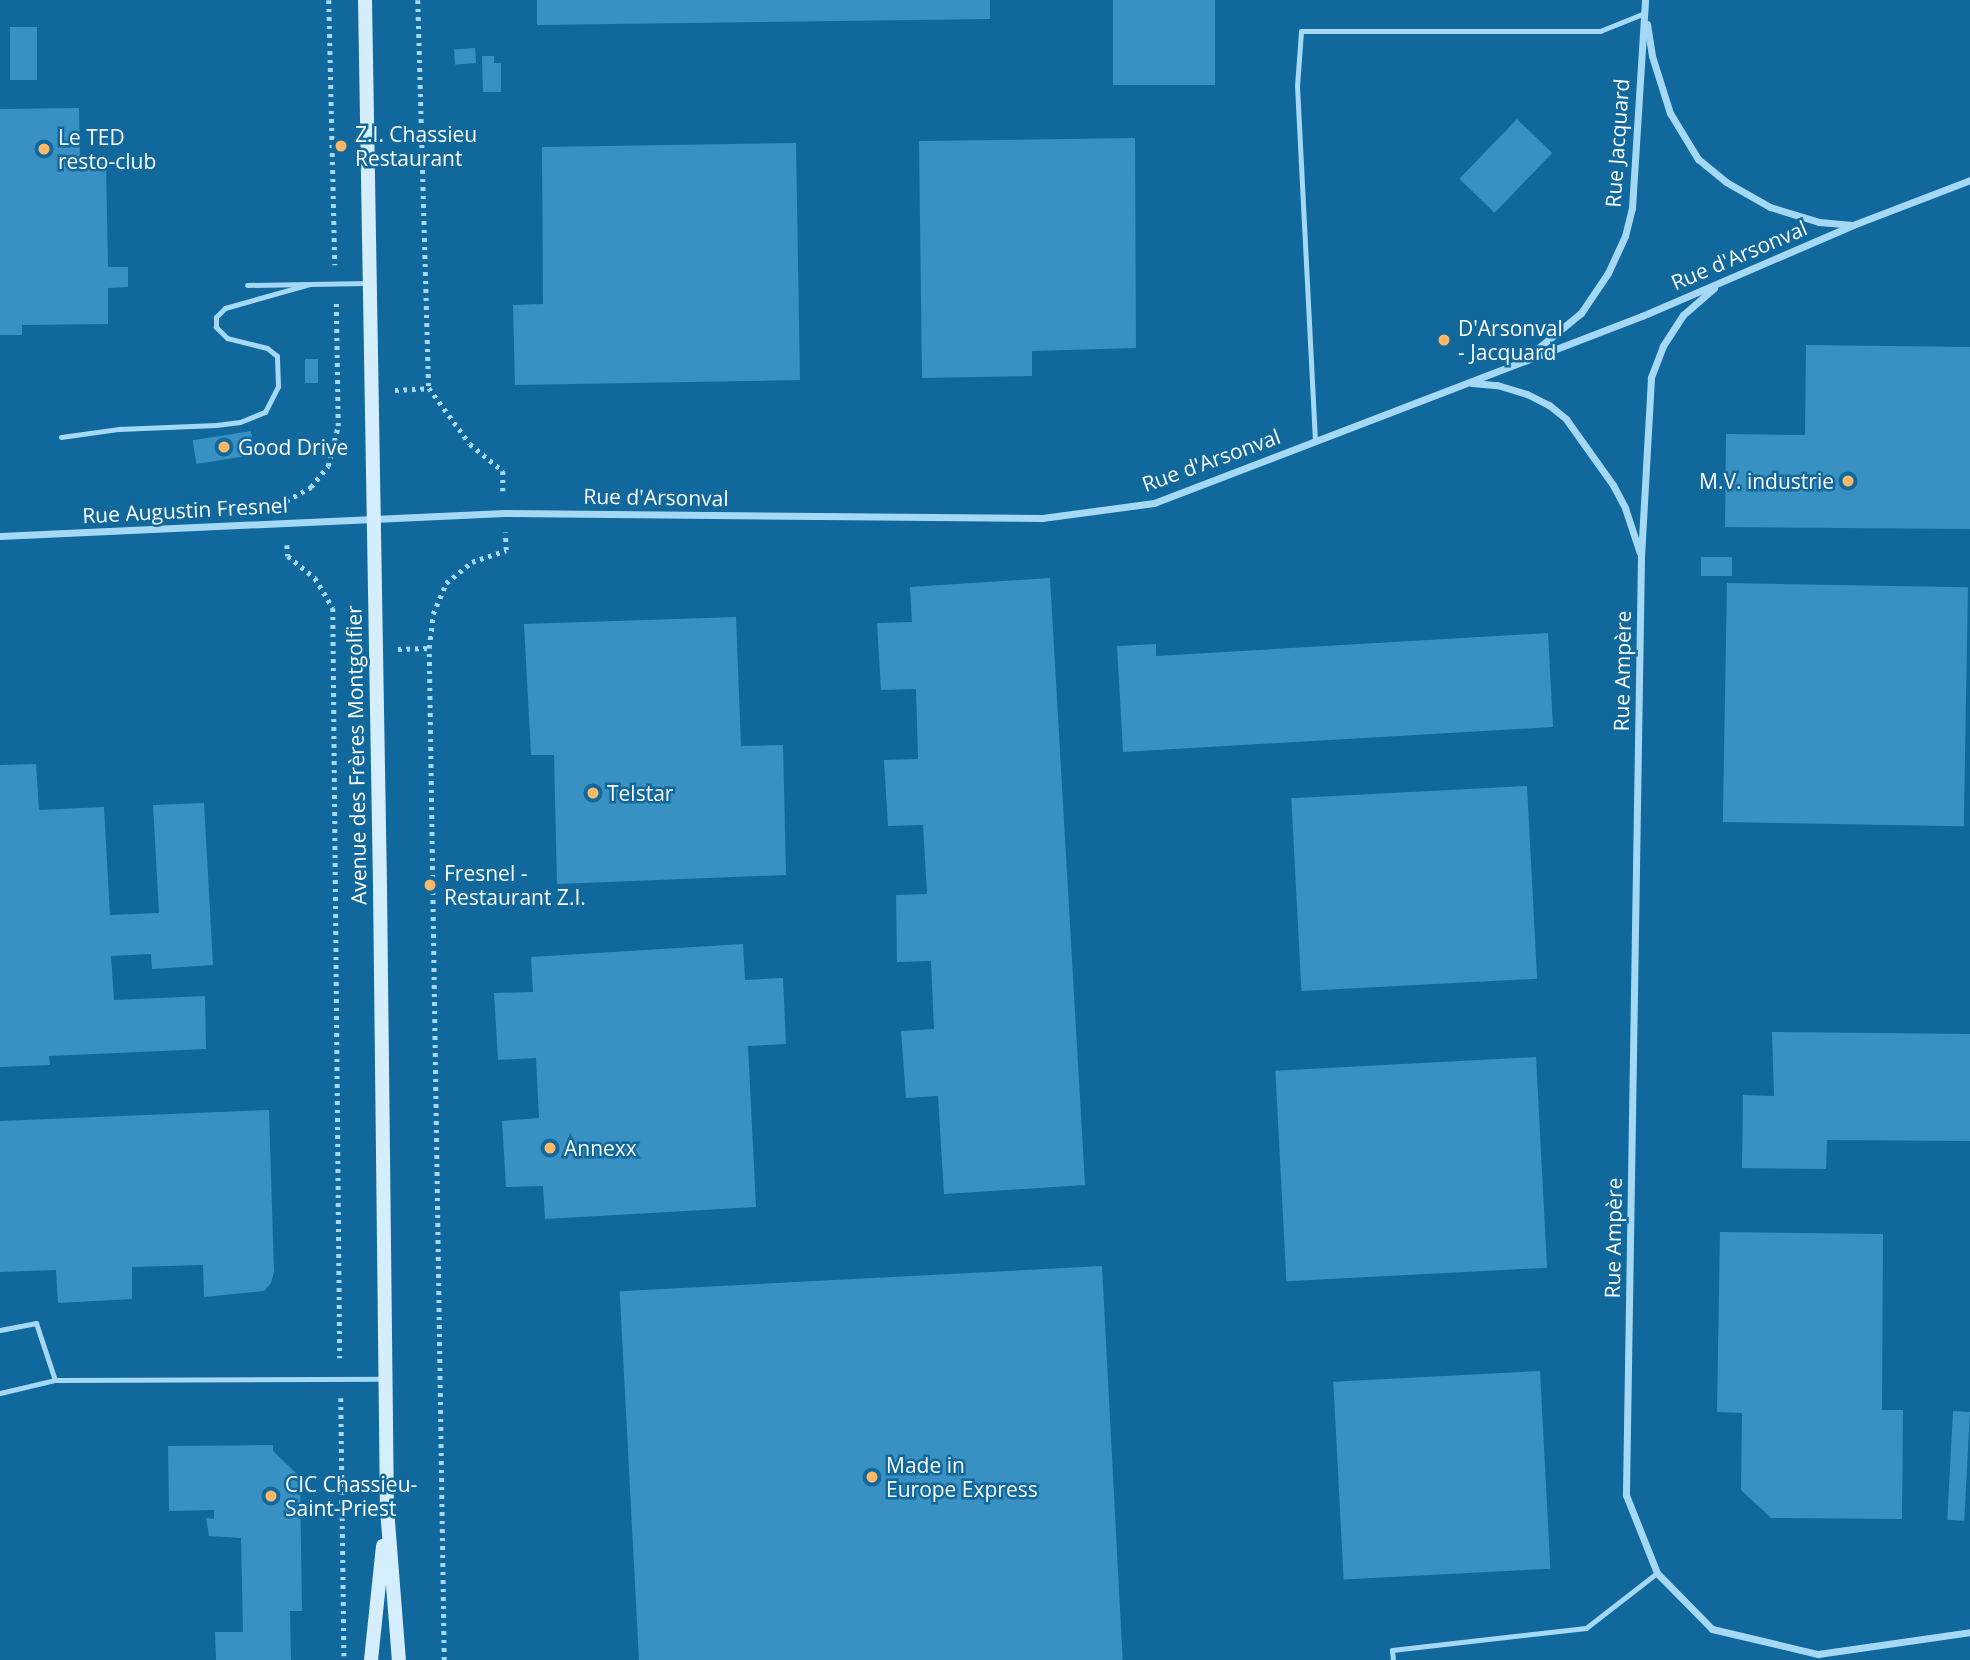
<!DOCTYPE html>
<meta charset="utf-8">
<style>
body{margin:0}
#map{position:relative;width:1970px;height:1660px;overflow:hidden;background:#10689c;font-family:"Open Sans",sans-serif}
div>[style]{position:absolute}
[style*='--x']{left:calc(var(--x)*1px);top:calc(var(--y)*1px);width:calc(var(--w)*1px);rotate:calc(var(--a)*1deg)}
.building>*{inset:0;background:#3991c3;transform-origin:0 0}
.path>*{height:4.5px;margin-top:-2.25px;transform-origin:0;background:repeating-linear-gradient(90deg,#a4d8f5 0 3.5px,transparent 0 8.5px)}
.lane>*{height:5px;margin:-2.5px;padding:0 2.5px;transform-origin:2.5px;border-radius:2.5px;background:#a4d8f5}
.street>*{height:7px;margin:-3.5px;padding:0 3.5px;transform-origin:3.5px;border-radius:3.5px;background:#a4d8f5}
.secondary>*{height:14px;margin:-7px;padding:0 7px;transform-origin:7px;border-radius:7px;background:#d5eefd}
.dots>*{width:19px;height:19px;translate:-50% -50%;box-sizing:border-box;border:4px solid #10689c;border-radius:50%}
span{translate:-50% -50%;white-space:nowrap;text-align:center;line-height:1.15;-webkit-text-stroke:5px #10689c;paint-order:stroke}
.poi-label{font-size:21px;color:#fff}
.left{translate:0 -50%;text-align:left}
.right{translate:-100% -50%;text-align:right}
.street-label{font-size:21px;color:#fff}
</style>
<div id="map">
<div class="building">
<i style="clip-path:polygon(537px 0,990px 0,990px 19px,537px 25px)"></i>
<i style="left:1113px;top:0;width:102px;height:85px"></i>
<i style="left:10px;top:27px;width:27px;height:53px"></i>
<i style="left:475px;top:48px;width:15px;height:21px;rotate:86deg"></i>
<i style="clip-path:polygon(482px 56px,494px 56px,494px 63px,501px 63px,501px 92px,483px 92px)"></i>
<i style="clip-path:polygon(79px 108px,80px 163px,106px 163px,108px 267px,128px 267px,128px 287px,108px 288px,108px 324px,22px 325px,22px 335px,0 335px,0 109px)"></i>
<i style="left:1517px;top:119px;width:49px;height:83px;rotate:44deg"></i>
<i style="clip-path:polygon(1135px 138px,1136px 348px,1032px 351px,1032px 376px,922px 378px,919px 141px)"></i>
<i style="clip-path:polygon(796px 143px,800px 380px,515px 385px,513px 305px,543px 304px,542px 147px)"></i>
<i style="clip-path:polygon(1806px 345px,1970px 347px,1970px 529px,1725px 527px,1726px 434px,1805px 435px)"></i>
<i style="left:305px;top:359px;width:13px;height:24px"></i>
<i style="left:251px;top:431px;width:24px;height:59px;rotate:81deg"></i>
<i style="left:1701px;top:557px;width:31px;height:19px"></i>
<i style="clip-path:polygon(1050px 578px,1085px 1185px,944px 1194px,938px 1096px,906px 1098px,901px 1031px,934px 1029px,931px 961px,897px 962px,896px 895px,927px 894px,923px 825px,888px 826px,884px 760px,918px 759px,916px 689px,881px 690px,877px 623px,912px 622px,910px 587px)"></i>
<i style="left:1727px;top:583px;width:241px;height:239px;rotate:1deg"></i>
<i style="clip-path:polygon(736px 617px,741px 746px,783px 745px,786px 875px,557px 884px,554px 755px,531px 755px,524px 624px)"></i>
<i style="clip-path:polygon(1548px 633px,1553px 727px,1123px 752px,1117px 646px,1156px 644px,1156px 656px)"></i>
<i style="clip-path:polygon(36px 764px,39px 810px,104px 807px,110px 915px,159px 913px,153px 805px,204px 803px,213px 965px,152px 969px,151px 954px,111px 956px,114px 1000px,205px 996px,206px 1049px,49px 1056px,50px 1065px,0 1067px,0 765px)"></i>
<i style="left:1527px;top:786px;width:193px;height:236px;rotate:87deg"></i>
<i style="clip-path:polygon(743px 944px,745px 980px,783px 978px,786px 1044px,748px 1046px,756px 1207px,545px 1219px,543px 1186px,506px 1187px,502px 1121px,539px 1118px,536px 1058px,498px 1060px,494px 993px,533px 992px,531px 957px)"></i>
<i style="clip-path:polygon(1772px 1032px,1970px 1034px,1970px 1141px,1827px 1140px,1826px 1169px,1742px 1168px,1743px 1095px,1774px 1096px)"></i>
<i style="left:1536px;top:1057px;width:211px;height:261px;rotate:87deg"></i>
<i style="clip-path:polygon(269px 1110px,274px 1272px,271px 1283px,264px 1291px,204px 1297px,203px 1265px,132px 1267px,132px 1299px,58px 1303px,56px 1270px,0 1272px,0 1121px)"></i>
<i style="clip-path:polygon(1720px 1232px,1883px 1234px,1882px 1410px,1903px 1410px,1902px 1519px,1771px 1518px,1741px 1490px,1742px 1413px,1717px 1412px)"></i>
<i style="left:1102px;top:1266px;width:395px;height:483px;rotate:87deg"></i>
<i style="left:1540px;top:1371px;width:198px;height:207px;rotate:87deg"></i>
<i style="left:1953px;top:1411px;width:17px;height:109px;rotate:3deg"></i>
<i style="clip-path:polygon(273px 1445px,273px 1451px,300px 1477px,302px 1611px,290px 1611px,291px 1660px,216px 1660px,215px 1632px,243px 1632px,241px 1538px,209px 1536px,206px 1518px,214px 1519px,214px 1510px,169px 1511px,168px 1446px)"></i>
</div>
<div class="path">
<i style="--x:329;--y:0;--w:265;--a:88.7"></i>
<i style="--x:418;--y:0;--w:388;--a:88.4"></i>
<i style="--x:429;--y:388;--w:69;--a:53.8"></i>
<i style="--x:470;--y:444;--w:43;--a:39.3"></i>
<i style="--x:503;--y:471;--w:20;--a:90"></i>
<i style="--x:395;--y:390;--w:34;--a:-3"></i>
<i style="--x:286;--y:501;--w:29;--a:-29"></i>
<i style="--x:311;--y:487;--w:27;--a:-51"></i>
<i style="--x:328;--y:466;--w:41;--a:-76"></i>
<i style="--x:338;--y:426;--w:124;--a:-90.9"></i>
<i style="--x:287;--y:545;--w:11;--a:85"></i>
<i style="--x:288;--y:556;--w:35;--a:39"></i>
<i style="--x:315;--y:578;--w:35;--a:59"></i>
<i style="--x:333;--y:608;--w:750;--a:89.47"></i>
<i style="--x:398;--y:649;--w:31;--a:-2"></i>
<i style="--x:341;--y:1398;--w:258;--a:89.3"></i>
<i style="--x:444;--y:1660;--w:1012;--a:-90.85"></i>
<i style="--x:429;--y:648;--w:34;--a:-83"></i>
<i style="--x:433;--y:614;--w:34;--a:-67"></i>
<i style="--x:446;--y:583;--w:33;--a:-39"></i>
<i style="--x:472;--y:562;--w:36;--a:-19"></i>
<i style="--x:506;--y:550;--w:18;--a:-93"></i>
</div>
<div class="lane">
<i style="--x:247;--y:285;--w:120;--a:-1"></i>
<i style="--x:61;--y:437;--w:59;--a:-7.9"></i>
<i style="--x:119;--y:429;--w:97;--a:-2.4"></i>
<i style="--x:216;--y:425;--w:24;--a:-7"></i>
<i style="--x:240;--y:422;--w:27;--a:-22"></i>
<i style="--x:265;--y:412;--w:29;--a:-63"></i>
<i style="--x:278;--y:386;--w:30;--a:-92"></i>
<i style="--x:277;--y:356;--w:13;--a:-141"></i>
<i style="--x:267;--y:348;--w:41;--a:-166"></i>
<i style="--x:227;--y:338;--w:16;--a:-135"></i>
<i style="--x:216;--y:327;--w:10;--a:-90"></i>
<i style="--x:216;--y:317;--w:13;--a:-45"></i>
<i style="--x:225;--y:308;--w:88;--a:-15.8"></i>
<i style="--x:1315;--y:441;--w:355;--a:-92.9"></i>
<i style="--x:1297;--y:86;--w:55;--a:-85.8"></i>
<i style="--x:1301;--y:31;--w:299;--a:0"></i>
<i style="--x:1600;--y:31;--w:48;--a:-21.8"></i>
<i style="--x:0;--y:1330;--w:37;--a:-11"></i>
<i style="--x:36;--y:1323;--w:60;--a:71.6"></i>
<i style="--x:0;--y:1393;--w:57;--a:-13.3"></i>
<i style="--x:55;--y:1380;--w:330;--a:-0.2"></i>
<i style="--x:1393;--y:1660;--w:10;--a:-96"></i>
<i style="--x:1392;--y:1650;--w:195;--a:-6.5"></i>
<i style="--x:1586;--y:1628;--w:90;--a:-37.8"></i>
</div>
<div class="street">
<i style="--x:1647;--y:24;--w:32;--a:81"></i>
<i style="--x:1652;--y:56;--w:60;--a:72.5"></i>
<i style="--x:1670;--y:113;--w:54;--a:58.7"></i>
<i style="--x:1698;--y:159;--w:36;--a:39"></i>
<i style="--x:1726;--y:182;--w:51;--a:29.6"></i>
<i style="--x:1770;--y:207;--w:51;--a:17"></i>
<i style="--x:1819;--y:222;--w:33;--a:5"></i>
<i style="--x:1714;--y:288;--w:41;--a:138.9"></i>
<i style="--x:1683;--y:315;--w:37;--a:123"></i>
<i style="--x:1663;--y:346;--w:34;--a:111"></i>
<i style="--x:1651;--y:378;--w:179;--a:93.2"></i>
<i style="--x:1641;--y:557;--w:938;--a:90.92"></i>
<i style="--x:1626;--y:1495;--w:84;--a:68.3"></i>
<i style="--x:1657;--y:1573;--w:78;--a:45.5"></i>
<i style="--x:1712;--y:1629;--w:109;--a:13.3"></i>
<i style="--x:1818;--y:1654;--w:154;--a:-8.2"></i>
<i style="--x:1531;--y:354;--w:65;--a:-39.4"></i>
<i style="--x:1581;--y:313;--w:48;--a:-56"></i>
<i style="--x:1608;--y:273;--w:41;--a:-65.3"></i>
<i style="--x:1625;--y:236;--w:29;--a:-76"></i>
<i style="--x:1632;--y:208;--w:208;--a:-86.4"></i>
<i style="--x:1472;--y:383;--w:25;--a:5"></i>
<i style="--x:1497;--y:385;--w:31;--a:17"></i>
<i style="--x:1527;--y:394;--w:25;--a:27"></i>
<i style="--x:1549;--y:405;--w:22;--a:39"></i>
<i style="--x:1566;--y:419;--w:81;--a:54.5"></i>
<i style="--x:1613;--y:485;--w:26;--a:62"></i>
<i style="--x:1625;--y:508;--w:47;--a:71.6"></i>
<i style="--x:0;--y:536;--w:505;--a:-2.61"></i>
<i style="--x:504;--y:513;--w:538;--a:0.53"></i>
<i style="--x:1042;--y:518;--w:113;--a:-7.6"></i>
<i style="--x:1154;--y:503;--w:523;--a:-20.97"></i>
<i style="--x:1642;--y:316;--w:230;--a:-23.3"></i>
<i style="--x:1853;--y:225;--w:125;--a:-21"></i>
</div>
<div class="secondary">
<i style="--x:365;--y:0;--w:886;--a:89.03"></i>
<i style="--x:380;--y:886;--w:623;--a:89.36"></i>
<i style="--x:387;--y:1509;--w:151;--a:85.5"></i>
<i style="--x:371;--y:1660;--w:115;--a:-84"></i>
</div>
<div class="dots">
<i style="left:341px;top:146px;background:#ffb768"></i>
<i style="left:44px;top:149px;background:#ffb768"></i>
<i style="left:1444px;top:340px;background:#ffb768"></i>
<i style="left:224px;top:447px;background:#ffb768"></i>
<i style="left:1848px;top:481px;background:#ffb768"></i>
<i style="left:593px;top:793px;background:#ffb768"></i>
<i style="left:430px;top:885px;background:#ffb768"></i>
<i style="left:550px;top:1148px;background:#ffb768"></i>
<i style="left:872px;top:1477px;background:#ffb768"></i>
<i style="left:271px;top:1496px;background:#ffb768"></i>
</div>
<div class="poi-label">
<span class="left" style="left:355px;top:146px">Z.I. Chassieu<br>Restaurant</span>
<span class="left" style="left:58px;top:149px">Le TED<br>resto-club</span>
<span class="left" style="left:1458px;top:340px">D'Arsonval<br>- Jacquard</span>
<span class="left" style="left:238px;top:447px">Good Drive</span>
<span class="right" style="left:1834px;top:481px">M.V. industrie</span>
<span class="left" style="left:607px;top:793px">Telstar</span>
<span class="left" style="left:444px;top:885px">Fresnel -<br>Restaurant Z.I.</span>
<span class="left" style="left:564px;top:1148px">Annexx</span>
<span class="left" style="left:886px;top:1477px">Made in<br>Europe Express</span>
<span class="left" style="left:285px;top:1496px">CIC Chassieu-<br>Saint-Priest</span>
</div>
<div class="street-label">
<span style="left:1617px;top:143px;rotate:-86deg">Rue Jacquard</span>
<span style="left:1739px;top:255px;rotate:-23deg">Rue d'Arsonval</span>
<span style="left:1211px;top:460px;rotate:-20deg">Rue d'Arsonval</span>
<span style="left:656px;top:497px;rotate:1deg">Rue d'Arsonval</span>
<span style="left:185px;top:510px;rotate:-3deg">Rue Augustin Fresnel</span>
<span style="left:1622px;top:671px;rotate:-89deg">Rue Ampère</span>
<span style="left:356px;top:755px;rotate:-91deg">Avenue des Frères Montgolfier</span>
<span style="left:1613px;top:1238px;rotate:-89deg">Rue Ampère</span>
</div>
</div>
